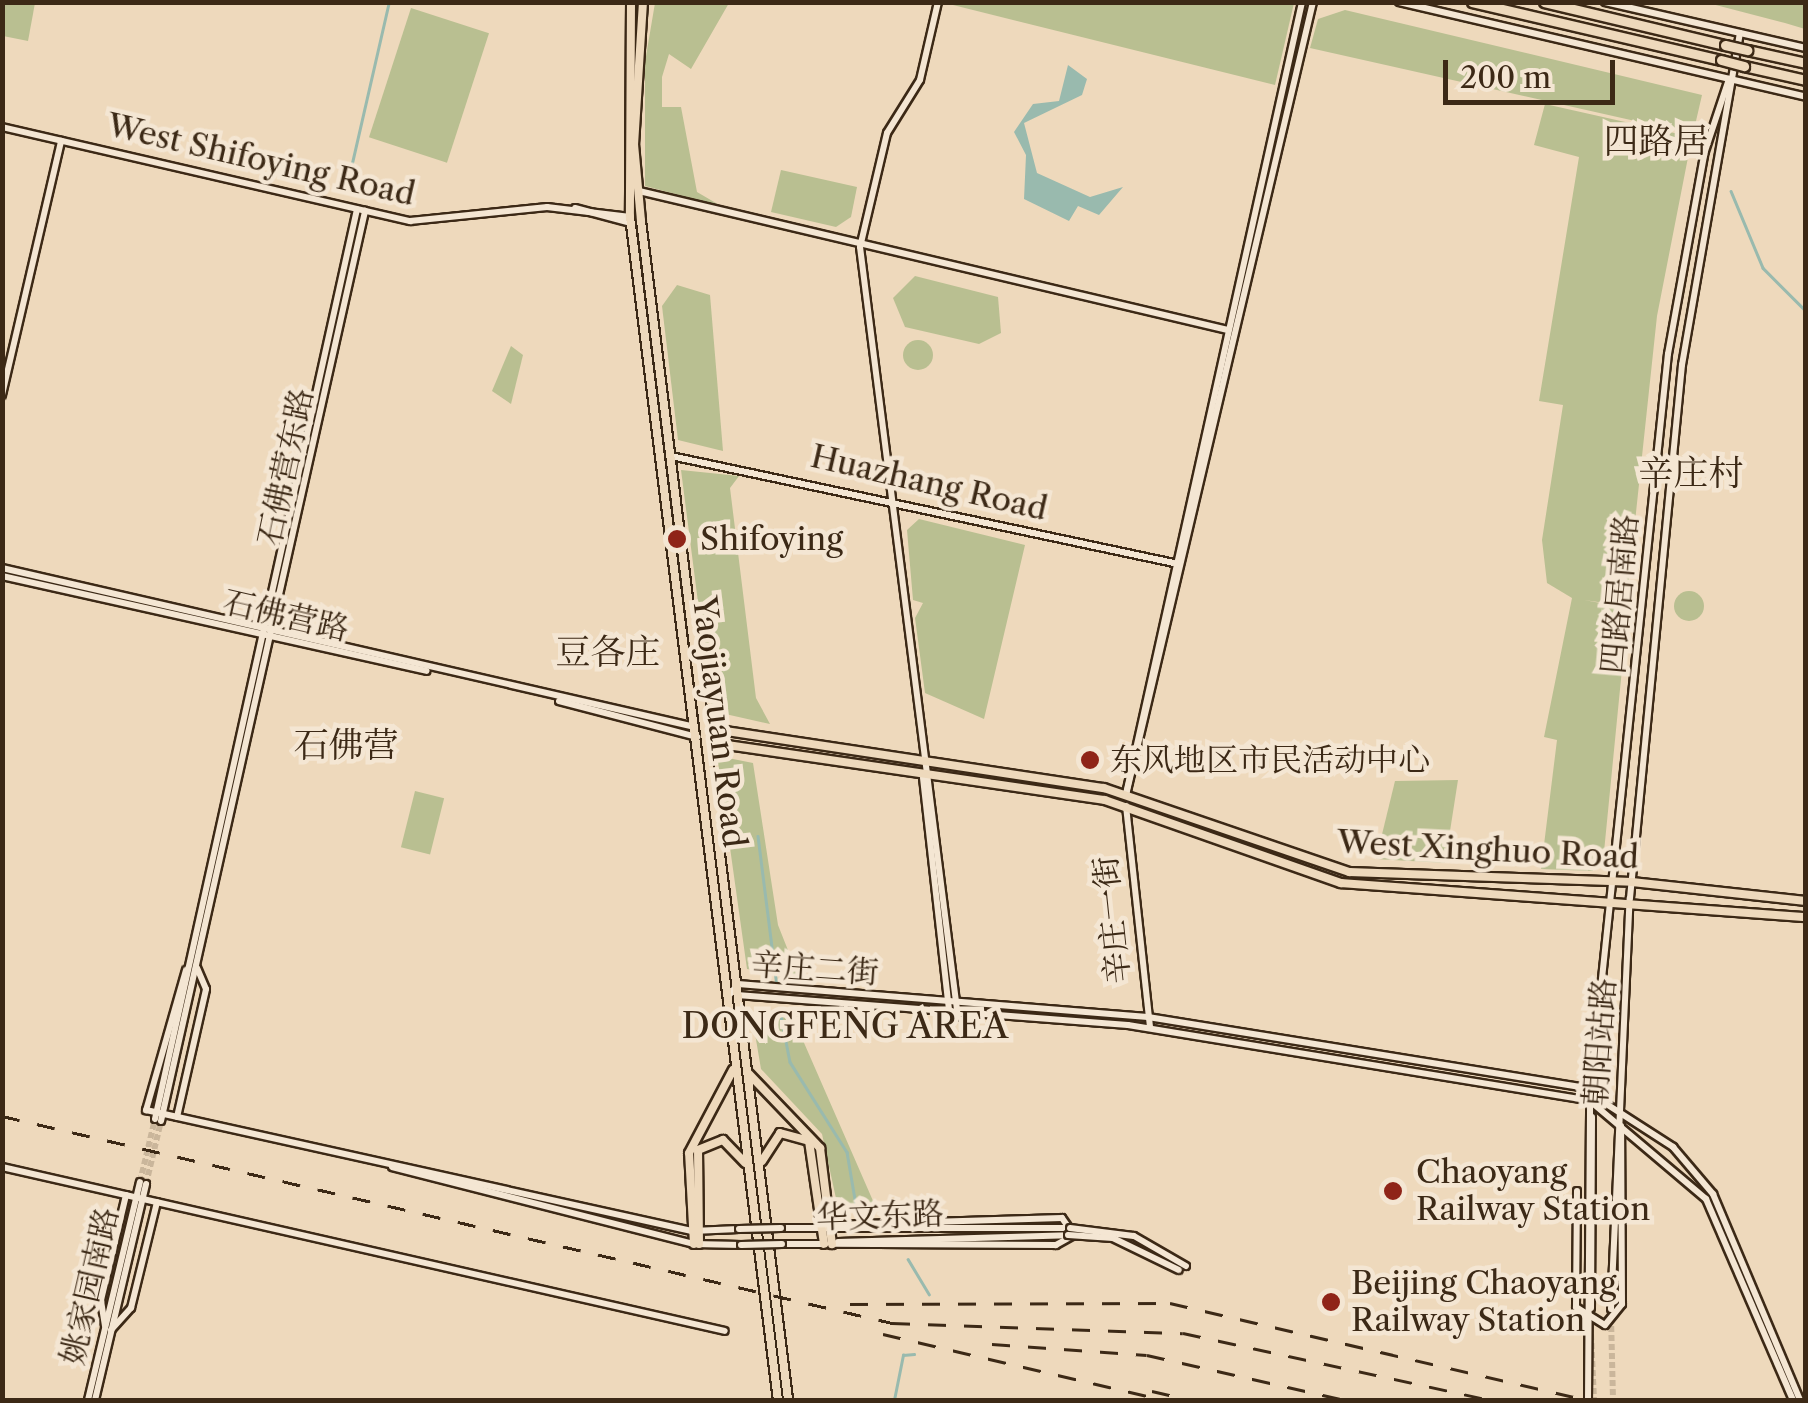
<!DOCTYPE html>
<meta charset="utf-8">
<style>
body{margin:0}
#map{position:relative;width:1808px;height:1403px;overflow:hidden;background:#eed9bc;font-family:"Libre Caslon Text","Noto Serif SC",serif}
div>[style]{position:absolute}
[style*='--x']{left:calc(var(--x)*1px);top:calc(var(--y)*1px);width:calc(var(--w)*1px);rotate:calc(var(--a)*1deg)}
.green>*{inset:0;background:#b9bf91;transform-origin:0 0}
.round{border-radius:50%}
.water>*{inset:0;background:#99baae}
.stream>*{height:2.5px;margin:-1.25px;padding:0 1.25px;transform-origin:1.25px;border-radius:1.25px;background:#99baae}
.secondary-tunnel>*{height:6px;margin-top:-3px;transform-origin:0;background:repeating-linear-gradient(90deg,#cab69b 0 6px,transparent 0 9px)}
.roads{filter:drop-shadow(2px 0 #3c2916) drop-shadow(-2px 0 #3c2916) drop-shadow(0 2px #3c2916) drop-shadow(0 -2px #3c2916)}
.secondary>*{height:6px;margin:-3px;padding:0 3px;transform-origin:3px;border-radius:3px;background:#f4e6d3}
.primary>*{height:8px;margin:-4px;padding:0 4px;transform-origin:4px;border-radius:4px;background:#eed9bc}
.highway>*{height:9px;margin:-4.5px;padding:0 4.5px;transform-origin:4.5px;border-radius:4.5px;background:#eed9bc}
.rail>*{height:2.5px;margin-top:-1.25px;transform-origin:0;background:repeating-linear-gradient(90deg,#3c2916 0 18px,transparent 0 36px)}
.bridges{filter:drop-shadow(2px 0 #3c2916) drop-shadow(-2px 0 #3c2916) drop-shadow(0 2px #3c2916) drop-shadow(0 -2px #3c2916)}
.secondary-bridge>*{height:6px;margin:-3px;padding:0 3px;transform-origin:3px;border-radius:3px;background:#f4e6d3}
.highway-bridge>*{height:9px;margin:-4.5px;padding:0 4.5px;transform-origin:4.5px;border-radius:4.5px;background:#eed9bc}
.dots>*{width:28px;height:28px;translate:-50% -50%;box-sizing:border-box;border:5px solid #f4e6d3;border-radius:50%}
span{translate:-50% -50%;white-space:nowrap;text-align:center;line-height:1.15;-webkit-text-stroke:9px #f4e6d3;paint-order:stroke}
.street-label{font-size:32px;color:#3c2916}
.poi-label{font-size:32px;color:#3c2916}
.left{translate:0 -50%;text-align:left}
.neighbourhood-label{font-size:35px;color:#3c2916}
.frame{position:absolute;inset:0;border:5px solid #3c2916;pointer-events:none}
.scale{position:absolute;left:1443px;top:60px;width:172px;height:45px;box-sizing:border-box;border:5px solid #3c2916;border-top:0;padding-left:12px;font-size:30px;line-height:35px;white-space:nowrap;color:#3c2916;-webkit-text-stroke:8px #f4e6d3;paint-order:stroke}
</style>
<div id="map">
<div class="green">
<i style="clip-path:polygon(2px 3px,35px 3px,28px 41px,3px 36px)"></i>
<i style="clip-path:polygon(655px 3px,729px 3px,691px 69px,669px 54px,662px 77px,662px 107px,681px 107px,697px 192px,721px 206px,645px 186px,645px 62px)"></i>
<i style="clip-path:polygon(1294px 3px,1275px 85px,949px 4px,949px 2px)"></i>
<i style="clip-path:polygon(1708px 3px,1805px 3px,1805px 29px,1785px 23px)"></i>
<i style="left:411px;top:8px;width:82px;height:136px;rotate:18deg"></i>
<i style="clip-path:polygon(1345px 10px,1702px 95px,1693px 134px,1310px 48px,1318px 19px)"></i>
<i style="clip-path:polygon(1545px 104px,1692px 137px,1657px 316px,1626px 606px,1584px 600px,1628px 608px,1603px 862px,1592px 871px,1541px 869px,1557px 740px,1544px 737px,1572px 598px,1547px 583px,1542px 540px,1563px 405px,1539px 401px,1579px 157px,1534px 145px)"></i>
<i style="clip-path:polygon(781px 170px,857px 187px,851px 217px,836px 227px,771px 212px)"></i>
<i style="clip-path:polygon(915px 276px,998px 297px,1001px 333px,979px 344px,905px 327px,893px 298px)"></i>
<i style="clip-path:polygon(677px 285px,710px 295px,723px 451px,678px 440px,662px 306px)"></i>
<i class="round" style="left:903px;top:340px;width:30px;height:30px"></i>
<i style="clip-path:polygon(511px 346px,523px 355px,511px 404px,492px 391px)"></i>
<i style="clip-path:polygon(681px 470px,739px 476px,730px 488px,756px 698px,770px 724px,712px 711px)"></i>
<i style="clip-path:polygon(919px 519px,1025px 545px,984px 719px,925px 693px,915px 618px,923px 603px,913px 600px,907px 530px)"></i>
<i class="round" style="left:1674px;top:591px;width:30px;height:30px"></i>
<i style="clip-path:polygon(728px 758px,753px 763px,778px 925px,799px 978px,747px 969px,718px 762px)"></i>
<i style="clip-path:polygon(1458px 780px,1445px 863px,1376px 859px,1395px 781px)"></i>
<i style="left:415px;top:791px;width:30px;height:58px;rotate:14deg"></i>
<i style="clip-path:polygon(762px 1011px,791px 1013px,877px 1210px,837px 1203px,822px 1134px,761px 1069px,753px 1022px)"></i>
</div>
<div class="water">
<i style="clip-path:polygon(1068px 65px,1087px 79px,1082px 95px,1024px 123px,1037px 173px,1090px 197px,1123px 187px,1099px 215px,1078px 206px,1069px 221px,1024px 199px,1026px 155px,1014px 132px,1033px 104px,1059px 101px)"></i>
</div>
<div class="stream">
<i style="--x:352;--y:163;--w:165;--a:-77.1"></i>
<i style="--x:1731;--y:191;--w:83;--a:67.4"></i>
<i style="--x:1763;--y:268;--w:61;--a:45"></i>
<i style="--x:758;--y:836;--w:152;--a:82.8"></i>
<i style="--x:780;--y:1011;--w:52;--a:78.9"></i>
<i style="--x:790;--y:1062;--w:107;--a:57.7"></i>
<i style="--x:847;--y:1152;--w:66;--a:80.4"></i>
<i style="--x:908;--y:1259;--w:41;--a:59"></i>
<i style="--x:894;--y:1400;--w:46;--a:-78.7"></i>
<i style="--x:903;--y:1355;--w:11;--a:-5"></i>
</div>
<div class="secondary-tunnel">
<i style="--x:140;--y:1182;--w:65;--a:-76.6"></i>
<i style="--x:146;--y:1184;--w:65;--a:-76.6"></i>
<i style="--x:1611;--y:1317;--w:83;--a:88.6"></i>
<i style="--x:1591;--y:1334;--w:66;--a:87.4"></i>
</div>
<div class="roads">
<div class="secondary">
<i style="--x:938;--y:2;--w:80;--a:103"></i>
<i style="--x:920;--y:80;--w:62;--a:121.9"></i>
<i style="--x:887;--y:133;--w:117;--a:103.3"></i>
<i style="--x:860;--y:247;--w:776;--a:82.75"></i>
<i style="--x:1399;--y:2;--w:418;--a:13.1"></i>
<i style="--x:1605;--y:2;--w:206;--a:12.9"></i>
<i style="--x:2;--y:127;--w:419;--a:13"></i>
<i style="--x:410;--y:221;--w:138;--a:-5.8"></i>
<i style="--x:547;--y:207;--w:84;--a:6.9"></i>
<i style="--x:639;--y:191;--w:605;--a:13.28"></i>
<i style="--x:575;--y:208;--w:58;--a:15"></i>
<i style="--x:2;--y:395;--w:261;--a:-76.9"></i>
<i style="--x:671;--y:456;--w:514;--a:12.01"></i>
<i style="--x:2;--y:568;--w:711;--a:12.92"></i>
<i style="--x:2;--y:576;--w:435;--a:12.6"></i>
<i style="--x:559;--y:701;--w:143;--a:14.6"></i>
<i style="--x:923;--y:778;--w:231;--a:83.6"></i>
<i style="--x:1126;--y:794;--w:811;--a:-77.47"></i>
<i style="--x:1126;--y:795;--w:815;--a:-76.73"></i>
<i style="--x:1126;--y:806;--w:223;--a:83.8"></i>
<i style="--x:186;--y:970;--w:146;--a:105.9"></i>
<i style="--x:146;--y:1110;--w:559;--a:12.5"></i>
<i style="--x:692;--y:1231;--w:47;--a:-2.4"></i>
<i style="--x:737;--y:995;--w:392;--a:4.4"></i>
<i style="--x:1128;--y:1025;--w:468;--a:9.3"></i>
<i style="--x:1590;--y:1101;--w:152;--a:40.2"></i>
<i style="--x:1706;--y:1199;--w:219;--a:66.6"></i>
<i style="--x:727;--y:998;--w:18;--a:-52"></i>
<i style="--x:738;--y:984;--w:411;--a:4.6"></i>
<i style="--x:1148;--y:1017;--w:438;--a:9.2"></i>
<i style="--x:1580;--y:1087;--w:111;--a:32.8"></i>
<i style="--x:1673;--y:1147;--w:62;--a:49.6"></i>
<i style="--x:1713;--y:1194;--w:224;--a:67.1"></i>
<i style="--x:177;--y:1117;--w:131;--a:-77.2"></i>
<i style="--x:206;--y:989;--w:23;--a:-113"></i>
<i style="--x:155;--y:1119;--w:932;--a:-77.48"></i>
<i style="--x:161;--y:1121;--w:933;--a:-77.36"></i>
<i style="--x:2;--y:1167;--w:741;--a:12.78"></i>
<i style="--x:392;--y:1167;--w:312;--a:14.3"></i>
<i style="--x:694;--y:1244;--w:47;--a:1.2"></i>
<i style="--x:1577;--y:1191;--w:116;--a:90.5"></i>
<i style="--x:1576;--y:1307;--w:34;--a:32"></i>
<i style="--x:1605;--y:1325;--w:27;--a:-51"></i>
<i style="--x:1622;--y:1304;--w:178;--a:-90.3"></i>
<i style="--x:830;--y:1225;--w:232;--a:-1.7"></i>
<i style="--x:1062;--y:1218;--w:21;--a:55"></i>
<i style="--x:1074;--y:1235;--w:21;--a:151"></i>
<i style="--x:1056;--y:1245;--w:224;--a:-179.7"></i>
<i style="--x:781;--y:1228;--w:289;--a:0"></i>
<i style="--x:838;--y:1242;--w:230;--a:-1.7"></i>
<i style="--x:782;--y:1244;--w:43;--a:0"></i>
<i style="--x:1591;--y:1308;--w:191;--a:-89.7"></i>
<i style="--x:1611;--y:1309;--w:411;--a:-87.4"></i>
<i style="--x:1630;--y:898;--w:536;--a:-84.43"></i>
<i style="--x:1682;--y:365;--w:337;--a:-80.1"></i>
<i style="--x:105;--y:1326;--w:26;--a:-99"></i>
<i style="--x:101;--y:1300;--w:108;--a:-76.6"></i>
<i style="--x:111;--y:1330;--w:30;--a:-48"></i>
<i style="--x:131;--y:1308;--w:109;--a:-76.2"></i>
<i style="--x:88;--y:1400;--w:224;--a:-76.6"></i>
<i style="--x:95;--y:1400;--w:222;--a:-76.7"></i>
<i style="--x:1588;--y:1400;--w:308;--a:-89.6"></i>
<i style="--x:1590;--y:1092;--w:742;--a:-83.97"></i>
<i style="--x:1668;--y:354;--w:206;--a:-79.7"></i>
<i style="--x:1705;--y:151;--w:76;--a:-71.6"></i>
</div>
<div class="primary">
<i style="--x:631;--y:2;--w:215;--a:90.3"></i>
<i style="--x:630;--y:217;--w:1192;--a:82.87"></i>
<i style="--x:643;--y:2;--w:142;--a:93.6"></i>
<i style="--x:634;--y:144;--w:77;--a:84.8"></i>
<i style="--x:641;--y:221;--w:1188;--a:82.89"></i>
<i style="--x:706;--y:728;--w:402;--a:8.6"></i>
<i style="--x:1104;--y:788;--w:259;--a:18.9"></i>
<i style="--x:1349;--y:872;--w:283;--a:2"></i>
<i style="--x:1632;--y:882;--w:175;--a:6.2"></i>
<i style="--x:707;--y:742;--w:402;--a:8.3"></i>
<i style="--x:1105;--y:800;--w:250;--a:19.4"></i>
<i style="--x:1341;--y:883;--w:466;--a:4.2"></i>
<i style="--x:749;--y:1074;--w:103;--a:46.2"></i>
<i style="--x:820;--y:1148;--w:97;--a:82.9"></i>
<i style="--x:762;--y:1161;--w:33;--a:-57"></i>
<i style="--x:780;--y:1133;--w:30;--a:15"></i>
<i style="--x:809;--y:1141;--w:104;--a:81.7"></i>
<i style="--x:694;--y:1244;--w:91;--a:-93.1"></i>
<i style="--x:689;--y:1153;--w:94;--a:-62.1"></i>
<i style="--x:699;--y:1244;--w:94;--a:-90.6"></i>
<i style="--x:698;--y:1150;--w:27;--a:-22"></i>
<i style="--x:723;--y:1140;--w:32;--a:46"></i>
</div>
<div class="highway">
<i style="--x:1472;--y:2;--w:256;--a:13.1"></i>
<i style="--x:1544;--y:2;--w:186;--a:13.4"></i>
<i style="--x:1747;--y:50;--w:60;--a:12.4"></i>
<i style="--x:1744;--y:66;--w:64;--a:12.7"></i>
</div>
</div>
<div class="rail">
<i style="--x:2;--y:1116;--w:914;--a:13.09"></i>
<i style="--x:892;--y:1323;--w:291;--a:2"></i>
<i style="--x:1183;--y:1333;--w:315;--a:12.3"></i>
<i style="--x:850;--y:1304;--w:320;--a:-0.2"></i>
<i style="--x:1170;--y:1303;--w:427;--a:13.1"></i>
<i style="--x:883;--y:1334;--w:290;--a:13.2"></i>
<i style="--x:992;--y:1344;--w:155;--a:4.1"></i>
<i style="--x:1147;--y:1355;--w:203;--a:12.8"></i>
<i style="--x:1152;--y:1391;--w:40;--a:13"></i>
</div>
<div class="bridges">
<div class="secondary-bridge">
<i style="--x:1070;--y:1228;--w:64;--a:7.1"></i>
<i style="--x:1134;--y:1236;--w:60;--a:30"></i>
<i style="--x:739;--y:1229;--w:42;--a:-1.4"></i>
<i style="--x:1068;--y:1235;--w:45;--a:3.8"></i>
<i style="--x:1113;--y:1238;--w:73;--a:25.9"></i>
<i style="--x:741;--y:1245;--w:41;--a:-1.4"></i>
</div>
<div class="highway-bridge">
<i style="--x:1725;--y:45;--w:23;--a:13"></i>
<i style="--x:1721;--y:60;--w:24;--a:15"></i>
</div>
</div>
<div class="dots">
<i style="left:677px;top:539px;background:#8f2418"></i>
<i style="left:1090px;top:760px;background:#8f2418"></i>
<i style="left:1393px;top:1191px;background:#8f2418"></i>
<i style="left:1331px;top:1302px;background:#8f2418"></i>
</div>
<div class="street-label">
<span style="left:261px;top:160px;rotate:13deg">West Shifoying Road</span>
<span style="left:286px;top:467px;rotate:-78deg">石佛营东路</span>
<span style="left:929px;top:483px;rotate:13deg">Huazhang Road</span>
<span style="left:1620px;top:594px;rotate:-85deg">四路居南路</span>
<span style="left:286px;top:616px;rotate:13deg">石佛营路</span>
<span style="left:719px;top:722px;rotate:83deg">Yaojiayuan Road</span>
<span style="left:1488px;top:850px;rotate:3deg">West Xinghuo Road</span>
<span style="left:1112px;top:920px;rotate:-96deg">辛庄一街</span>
<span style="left:815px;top:969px;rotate:4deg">辛庄二街</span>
<span style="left:1600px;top:1042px;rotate:-86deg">朝阳站路</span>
<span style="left:880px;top:1216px;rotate:-2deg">华文东路</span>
<span style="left:90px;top:1286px;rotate:-77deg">姚家园南路</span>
</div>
<div class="poi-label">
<span class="left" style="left:700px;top:539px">Shifoying</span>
<span class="left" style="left:1110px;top:760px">东风地区市民活动中心</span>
<span class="left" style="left:1416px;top:1191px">Chaoyang<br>Railway Station</span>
<span class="left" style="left:1351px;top:1302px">Beijing Chaoyang<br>Railway Station</span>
</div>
<div class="neighbourhood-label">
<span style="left:1656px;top:141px">四路居</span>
<span style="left:1691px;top:473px">辛庄村</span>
<span style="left:608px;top:652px">豆各庄</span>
<span style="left:346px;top:745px">石佛营</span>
<span style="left:845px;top:1026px">DONGFENG AREA</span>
</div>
<div class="frame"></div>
<div class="scale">200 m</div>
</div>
